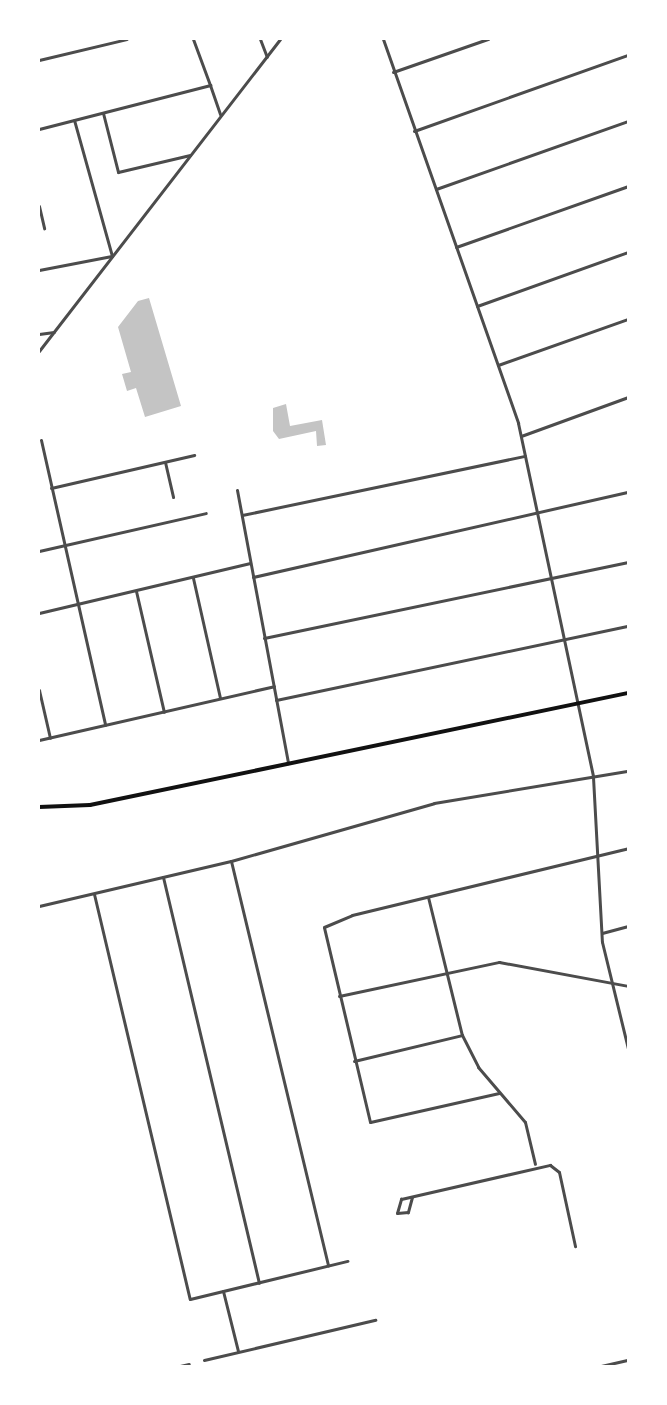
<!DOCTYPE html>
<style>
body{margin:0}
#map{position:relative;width:667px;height:1405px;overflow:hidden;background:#fff;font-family:Lora,serif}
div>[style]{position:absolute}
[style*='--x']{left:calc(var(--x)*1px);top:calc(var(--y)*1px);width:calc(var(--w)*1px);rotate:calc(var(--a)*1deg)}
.building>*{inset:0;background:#c4c4c4}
.minor>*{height:3px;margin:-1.5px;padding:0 1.5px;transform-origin:1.5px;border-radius:1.5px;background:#4c4c4c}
.tertiary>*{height:3px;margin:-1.5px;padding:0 1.5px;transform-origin:1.5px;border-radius:1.5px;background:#4c4c4c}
.secondary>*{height:4px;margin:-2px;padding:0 2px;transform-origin:2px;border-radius:2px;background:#111}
span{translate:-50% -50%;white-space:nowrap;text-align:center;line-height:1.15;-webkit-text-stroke:4.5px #fff;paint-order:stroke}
.frame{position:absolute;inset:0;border:40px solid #fff;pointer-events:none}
</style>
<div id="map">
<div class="building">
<i style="clip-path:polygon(149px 298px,181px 406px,145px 417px,136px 388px,127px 391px,122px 374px,131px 372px,118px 327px,138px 301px)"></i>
<i style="clip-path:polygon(286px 404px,290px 426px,322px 420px,326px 445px,317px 446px,316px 431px,279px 439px,273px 431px,273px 408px)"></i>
</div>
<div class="minor">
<i style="--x:193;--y:39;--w:49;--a:69.7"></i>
<i style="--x:260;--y:39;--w:19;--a:69"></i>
<i style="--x:383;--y:39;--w:407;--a:70.6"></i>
<i style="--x:518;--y:423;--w:362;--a:78"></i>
<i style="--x:593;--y:777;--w:165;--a:86.9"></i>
<i style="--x:602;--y:942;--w:110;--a:76.3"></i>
<i style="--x:39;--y:60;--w:90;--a:-13.4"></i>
<i style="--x:393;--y:72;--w:101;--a:-19.2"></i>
<i style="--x:103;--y:113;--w:61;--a:75.7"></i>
<i style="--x:118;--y:172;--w:74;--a:-13.3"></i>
<i style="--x:414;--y:131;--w:227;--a:-19.6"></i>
<i style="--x:436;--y:189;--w:204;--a:-19.5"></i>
<i style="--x:39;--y:206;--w:23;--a:77"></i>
<i style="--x:456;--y:247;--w:182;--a:-19.5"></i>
<i style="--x:39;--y:270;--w:74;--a:-10.9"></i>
<i style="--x:112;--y:256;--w:141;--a:-105.6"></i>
<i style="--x:477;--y:306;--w:160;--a:-19.7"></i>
<i style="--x:39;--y:334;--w:15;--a:-8"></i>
<i style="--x:498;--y:365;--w:138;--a:-19.5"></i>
<i style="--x:521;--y:436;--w:114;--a:-20"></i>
<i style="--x:41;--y:440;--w:292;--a:77.3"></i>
<i style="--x:165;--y:462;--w:36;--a:77"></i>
<i style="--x:51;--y:488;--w:147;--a:-13"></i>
<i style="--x:237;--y:490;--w:278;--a:79.4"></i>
<i style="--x:242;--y:515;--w:289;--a:-11.8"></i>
<i style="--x:39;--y:551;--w:171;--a:-12.8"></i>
<i style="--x:253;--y:577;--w:385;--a:-12.8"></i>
<i style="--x:193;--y:578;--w:123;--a:77.3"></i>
<i style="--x:136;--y:591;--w:124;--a:77"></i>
<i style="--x:39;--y:613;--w:217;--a:-13.3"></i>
<i style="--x:264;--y:638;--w:372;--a:-11.8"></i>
<i style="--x:39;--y:690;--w:49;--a:77.1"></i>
<i style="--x:276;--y:700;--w:360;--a:-11.9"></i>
<i style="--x:39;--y:740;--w:241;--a:-12.9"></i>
<i style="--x:231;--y:861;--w:416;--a:76.5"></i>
<i style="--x:163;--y:877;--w:417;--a:76.7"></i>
<i style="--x:94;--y:894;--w:416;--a:76.7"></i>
<i style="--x:190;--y:1299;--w:162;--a:-13.6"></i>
<i style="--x:428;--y:897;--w:142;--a:76.2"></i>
<i style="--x:462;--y:1035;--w:36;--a:63"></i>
<i style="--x:478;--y:1067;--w:72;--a:49.5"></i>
<i style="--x:525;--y:1122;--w:43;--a:76.6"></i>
<i style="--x:39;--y:906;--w:197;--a:-13.2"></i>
<i style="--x:231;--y:861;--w:211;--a:-15.9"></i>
<i style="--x:434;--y:803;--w:197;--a:-9.4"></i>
<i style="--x:602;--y:933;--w:27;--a:-15"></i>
<i style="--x:339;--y:996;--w:164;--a:-12"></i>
<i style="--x:499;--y:962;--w:131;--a:10.5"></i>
<i style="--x:354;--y:1061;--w:111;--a:-13.5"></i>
<i style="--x:499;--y:1093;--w:132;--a:167.3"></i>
<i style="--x:370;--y:1122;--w:200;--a:-103.3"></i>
<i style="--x:324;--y:927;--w:30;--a:-23"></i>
<i style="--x:352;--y:915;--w:284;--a:-13.6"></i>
<i style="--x:412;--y:1197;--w:16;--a:105"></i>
<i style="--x:408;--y:1212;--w:11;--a:175"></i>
<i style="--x:397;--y:1213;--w:15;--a:-74"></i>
<i style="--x:401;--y:1199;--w:153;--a:-12.9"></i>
<i style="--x:550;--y:1165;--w:11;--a:38"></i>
<i style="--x:559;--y:1172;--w:76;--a:77.8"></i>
<i style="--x:223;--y:1291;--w:62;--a:76"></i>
<i style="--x:204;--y:1360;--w:176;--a:-13.2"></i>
<i style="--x:180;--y:1366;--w:9;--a:-13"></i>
<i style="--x:601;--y:1366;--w:28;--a:-13"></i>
</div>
<div class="tertiary">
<i style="--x:39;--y:129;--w:177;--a:-14.4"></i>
<i style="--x:210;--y:85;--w:31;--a:71"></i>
<i style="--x:39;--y:351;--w:394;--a:-52.3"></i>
</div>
<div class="secondary">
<i style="--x:39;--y:807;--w:51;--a:-2.2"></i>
<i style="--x:90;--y:805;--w:550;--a:-11.76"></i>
</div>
<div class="frame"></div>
</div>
